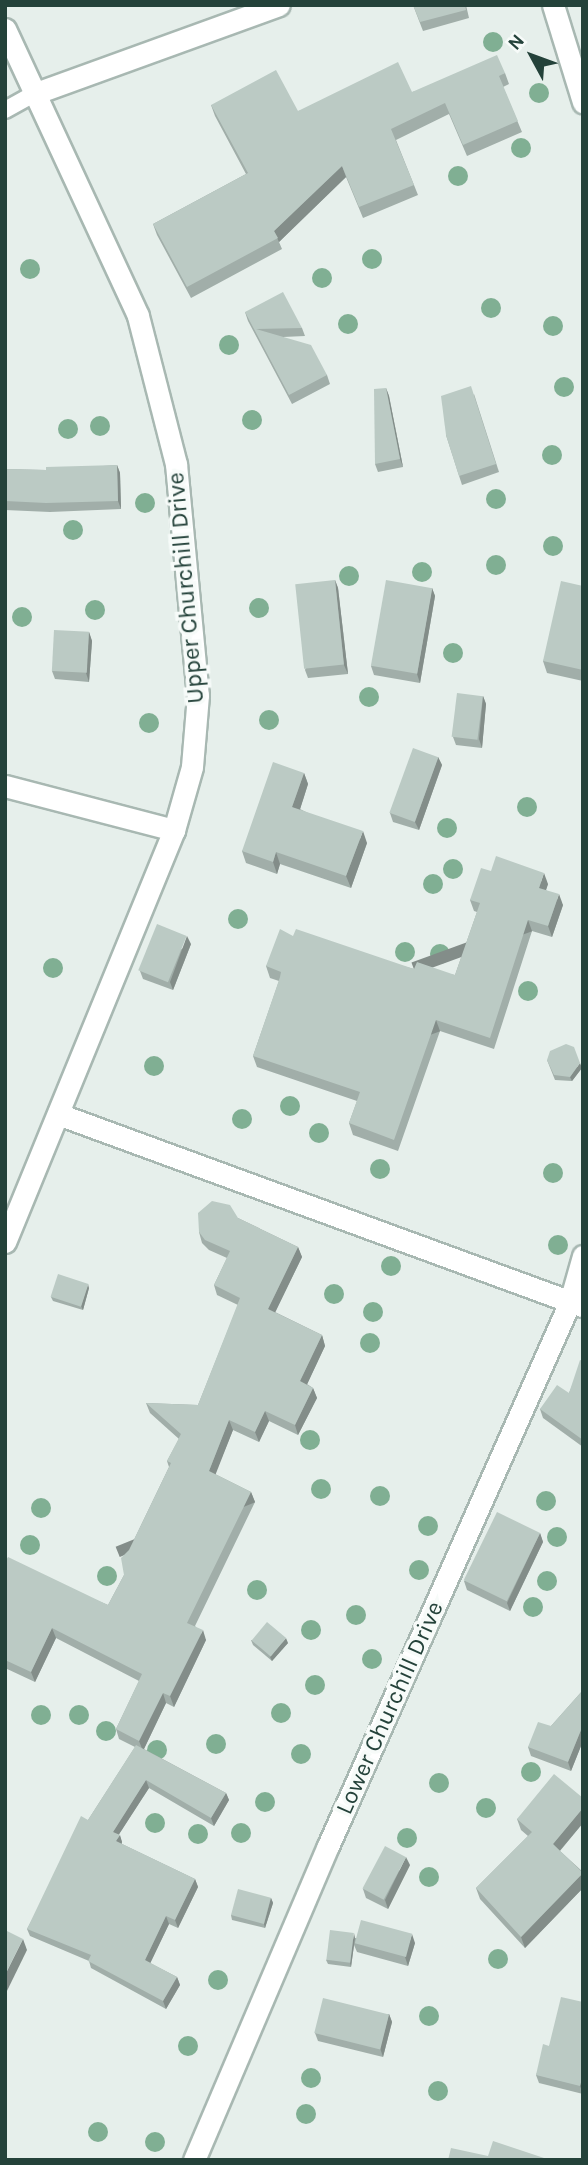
<!DOCTYPE html>
<style>
body{margin:0}
#map{position:relative;width:588px;height:2165px;overflow:hidden;background:#e6efeb;font-family:Karla,sans-serif}
div>[style]{position:absolute}
[style*='--x']{left:calc(var(--x)*1px);top:calc(var(--y)*1px);width:calc(var(--w)*1px);rotate:calc(var(--a)*1deg)}
.roads{filter:drop-shadow(2px 0 #a8b8b2) drop-shadow(-2px 0 #a8b8b2) drop-shadow(0 2px #a8b8b2) drop-shadow(0 -2px #a8b8b2)}
.lane>*{height:16px;margin:-8px;padding:0 8px;transform-origin:8px;border-radius:8px;background:#fff}
.street>*{height:21px;margin:-10.5px;padding:0 10.5px;transform-origin:10.5px;border-radius:10.5px;background:#fff}
.trees>*{width:20px;height:20px;margin:-10px;border-radius:50%;background:#80af93}
.wall>*{inset:0;background:#a1aea9}
.shaded-wall>*{inset:0;background:#838d89;transform-origin:0 0}
.building>*{inset:0;background:#bbcac4;transform-origin:0 0}
span{translate:-50% -50%;white-space:nowrap;text-align:center;line-height:1.15;-webkit-text-stroke:7px #f7fbf9;paint-order:stroke}
.street-label{font-size:24px;color:#24423a}
.frame{position:absolute;inset:0;border:7px solid #24423a;pointer-events:none}
.north{position:absolute;left:497px;top:21px;width:70px;height:70px;-webkit-text-stroke:5px #f7fbf9;paint-order:stroke;rotate:311deg;font-size:19px;font-weight:700;line-height:28px;text-align:center;color:#24423a}
.north::after{content:'';display:block;margin:auto;width:24px;height:32px;background:#24423a;clip-path:polygon(50% 0,100% 100%,50% 72%,0 100%)}
</style>
<div id="map">
<div class="roads">
<div class="lane">
<i style="--x:5;--y:110;--w:35;--a:-29"></i>
</div>
<div class="street">
<i style="--x:553;--y:5;--w:102;--a:72.8"></i>
<i style="--x:5;--y:29;--w:316;--a:65.1"></i>
<i style="--x:138;--y:316;--w:153;--a:75.6"></i>
<i style="--x:176;--y:464;--w:232;--a:84.6"></i>
<i style="--x:198;--y:695;--w:72;--a:94.8"></i>
<i style="--x:192;--y:767;--w:66;--a:105.9"></i>
<i style="--x:174;--y:830;--w:445;--a:112.3"></i>
<i style="--x:36;--y:93;--w:258;--a:-19.9"></i>
<i style="--x:5;--y:786;--w:175;--a:14.6"></i>
<i style="--x:58;--y:1114;--w:558;--a:20.12"></i>
<i style="--x:194;--y:2160;--w:341;--a:-66.9"></i>
<i style="--x:328;--y:1846;--w:595;--a:-66.02"></i>
<i style="--x:570;--y:1302;--w:48;--a:-74.2"></i>
</div>
</div>
<div class="trees">
<i style="left:493px;top:42px"></i>
<i style="left:539px;top:93px"></i>
<i style="left:521px;top:148px"></i>
<i style="left:458px;top:176px"></i>
<i style="left:372px;top:259px"></i>
<i style="left:30px;top:269px"></i>
<i style="left:322px;top:278px"></i>
<i style="left:491px;top:308px"></i>
<i style="left:348px;top:324px"></i>
<i style="left:553px;top:326px"></i>
<i style="left:229px;top:345px"></i>
<i style="left:564px;top:387px"></i>
<i style="left:252px;top:420px"></i>
<i style="left:100px;top:426px"></i>
<i style="left:68px;top:429px"></i>
<i style="left:552px;top:455px"></i>
<i style="left:496px;top:499px"></i>
<i style="left:145px;top:503px"></i>
<i style="left:73px;top:530px"></i>
<i style="left:553px;top:546px"></i>
<i style="left:496px;top:565px"></i>
<i style="left:422px;top:572px"></i>
<i style="left:349px;top:576px"></i>
<i style="left:259px;top:608px"></i>
<i style="left:95px;top:610px"></i>
<i style="left:22px;top:617px"></i>
<i style="left:453px;top:653px"></i>
<i style="left:369px;top:697px"></i>
<i style="left:269px;top:720px"></i>
<i style="left:149px;top:723px"></i>
<i style="left:527px;top:807px"></i>
<i style="left:447px;top:828px"></i>
<i style="left:453px;top:869px"></i>
<i style="left:433px;top:884px"></i>
<i style="left:238px;top:919px"></i>
<i style="left:405px;top:952px"></i>
<i style="left:440px;top:954px"></i>
<i style="left:53px;top:968px"></i>
<i style="left:528px;top:991px"></i>
<i style="left:154px;top:1066px"></i>
<i style="left:290px;top:1106px"></i>
<i style="left:242px;top:1119px"></i>
<i style="left:319px;top:1133px"></i>
<i style="left:380px;top:1169px"></i>
<i style="left:553px;top:1173px"></i>
<i style="left:558px;top:1245px"></i>
<i style="left:391px;top:1266px"></i>
<i style="left:334px;top:1294px"></i>
<i style="left:373px;top:1312px"></i>
<i style="left:370px;top:1343px"></i>
<i style="left:310px;top:1440px"></i>
<i style="left:321px;top:1489px"></i>
<i style="left:380px;top:1496px"></i>
<i style="left:546px;top:1501px"></i>
<i style="left:41px;top:1508px"></i>
<i style="left:428px;top:1526px"></i>
<i style="left:557px;top:1537px"></i>
<i style="left:30px;top:1545px"></i>
<i style="left:419px;top:1570px"></i>
<i style="left:107px;top:1576px"></i>
<i style="left:547px;top:1581px"></i>
<i style="left:257px;top:1590px"></i>
<i style="left:533px;top:1607px"></i>
<i style="left:356px;top:1615px"></i>
<i style="left:311px;top:1630px"></i>
<i style="left:372px;top:1659px"></i>
<i style="left:315px;top:1685px"></i>
<i style="left:281px;top:1713px"></i>
<i style="left:41px;top:1715px"></i>
<i style="left:79px;top:1715px"></i>
<i style="left:106px;top:1731px"></i>
<i style="left:216px;top:1744px"></i>
<i style="left:157px;top:1750px"></i>
<i style="left:301px;top:1754px"></i>
<i style="left:531px;top:1772px"></i>
<i style="left:439px;top:1783px"></i>
<i style="left:265px;top:1802px"></i>
<i style="left:486px;top:1808px"></i>
<i style="left:155px;top:1823px"></i>
<i style="left:241px;top:1833px"></i>
<i style="left:198px;top:1834px"></i>
<i style="left:407px;top:1838px"></i>
<i style="left:429px;top:1877px"></i>
<i style="left:498px;top:1959px"></i>
<i style="left:218px;top:1980px"></i>
<i style="left:429px;top:2016px"></i>
<i style="left:188px;top:2046px"></i>
<i style="left:311px;top:2078px"></i>
<i style="left:438px;top:2091px"></i>
<i style="left:306px;top:2114px"></i>
<i style="left:98px;top:2132px"></i>
<i style="left:155px;top:2142px"></i>
</div>
<div class="wall">
<i style="clip-path:polygon(413px 5px,466px 5px,469px 18px,423px 31px)"></i>
<i style="clip-path:polygon(505px 73px,509px 84px,503px 87px,522px 132px,467px 156px,449px 114px,396px 140px,418px 195px,363px 218px,346px 177px,279px 242px,282px 249px,191px 298px,157px 235px,153px 224px,246px 174px,215px 116px,211px 105px,298px 111px,412px 92px)"></i>
<i style="clip-path:polygon(245px 312px,302px 328px,305px 336px,283px 337px,327px 375px,330px 384px,292px 404px,248px 321px)"></i>
<i style="clip-path:polygon(386px 388px,389px 396px,403px 467px,378px 472px,375px 464px)"></i>
<i style="clip-path:polygon(474px 394px,499px 472px,462px 485px,446px 435px)"></i>
<i style="clip-path:polygon(117px 465px,120px 473px,121px 509px,50px 512px,5px 510px,5px 469px,46px 470px)"></i>
<i style="clip-path:polygon(335px 580px,338px 588px,348px 674px,308px 678px,305px 670px)"></i>
<i style="clip-path:polygon(583px 586px,583px 681px,547px 673px,543px 661px)"></i>
<i style="clip-path:polygon(432px 588px,435px 596px,420px 683px,374px 675px,371px 666px)"></i>
<i style="clip-path:polygon(89px 632px,92px 641px,89px 682px,55px 679px,52px 671px)"></i>
<i style="clip-path:polygon(483px 696px,486px 704px,482px 748px,456px 745px,453px 737px)"></i>
<i style="clip-path:polygon(438px 757px,442px 765px,419px 830px,393px 822px,390px 813px)"></i>
<i style="clip-path:polygon(304px 773px,308px 784px,300px 809px,367px 843px,351px 888px,280px 864px,277px 874px,246px 863px,242px 851px)"></i>
<i style="clip-path:polygon(491px 871px,548px 884px,546px 890px,563px 905px,552px 937px,532px 931px,494px 1049px,440px 1031px,398px 1151px,353px 1135px,349px 1123px,357px 1101px,257px 1067px,253px 1056px,279px 981px,270px 978px,266px 966px,293px 936px,414px 969px,455px 975px,477px 912px,474px 911px,470px 900px)"></i>
<i style="clip-path:polygon(191px 944px,173px 990px,143px 979px,140px 971px)"></i>
<i style="clip-path:polygon(547px 1060px,582px 1068px,572px 1081px,555px 1080px)"></i>
<i style="clip-path:polygon(238px 1218px,298px 1247px,302px 1257px,275px 1312px,322px 1335px,325px 1346px,307px 1384px,313px 1388px,317px 1398px,298px 1435px,269px 1421px,259px 1442px,233px 1430px,215px 1474px,251px 1492px,255px 1502px,195px 1626px,206px 1640px,174px 1707px,166px 1703px,144px 1749px,226px 1793px,229px 1800px,214px 1826px,149px 1788px,119px 1834px,122px 1842px,122px 1844px,195px 1879px,198px 1887px,178px 1928px,169px 1924px,150px 1963px,177px 1977px,180px 1985px,166px 2009px,91px 1968px,89px 1961px,30px 1936px,27px 1929px,88px 1820px,135px 1747px,119px 1739px,116px 1729px,139px 1681px,56px 1638px,35px 1682px,5px 1668px,5px 1562px,108px 1605px,124px 1575px,129px 1550px,169px 1467px,167px 1461px,179px 1439px,150px 1413px,146px 1403px,198px 1405px,238px 1305px,217px 1295px,214px 1285px,227px 1258px,209px 1250px,202px 1243px,199px 1232px)"></i>
<i style="clip-path:polygon(89px 1288px,83px 1310px,53px 1301px,51px 1297px)"></i>
<i style="clip-path:polygon(583px 1361px,583px 1447px,543px 1418px,540px 1409px,569px 1393px)"></i>
<i style="clip-path:polygon(540px 1533px,543px 1542px,510px 1611px,467px 1590px,464px 1581px)"></i>
<i style="clip-path:polygon(251px 1640px,288px 1643px,272px 1661px,253px 1645px)"></i>
<i style="clip-path:polygon(583px 1690px,583px 1741px,571px 1771px,531px 1756px,528px 1747px,551px 1726px)"></i>
<i style="clip-path:polygon(583px 1798px,583px 1823px,560px 1851px,583px 1872px,583px 1888px,525px 1948px,480px 1899px,476px 1888px,528px 1836px,521px 1830px,517px 1819px)"></i>
<i style="clip-path:polygon(410px 1865px,388px 1909px,366px 1898px,363px 1889px)"></i>
<i style="clip-path:polygon(271px 1898px,273px 1903px,265px 1928px,232px 1920px,231px 1915px)"></i>
<i style="clip-path:polygon(355px 1938px,415px 1943px,408px 1966px,357px 1952px,354px 1945px,351px 1967px,328px 1964px,326px 1960px)"></i>
<i style="clip-path:polygon(583px 2002px,583px 2094px,539px 2083px,536px 2075px,549px 2046px)"></i>
<i style="clip-path:polygon(389px 2014px,392px 2022px,383px 2057px,318px 2041px,315px 2033px)"></i>
</div>
<div class="shaded-wall">
<i style="clip-path:polygon(342px 166px,346px 177px,279px 242px,274px 231px)"></i>
<i style="clip-path:polygon(386px 388px,389px 396px,403px 467px,400px 459px)"></i>
<i style="clip-path:polygon(117px 465px,120px 473px,121px 509px,118px 501px)"></i>
<i style="clip-path:polygon(335px 580px,338px 588px,348px 674px,344px 665px)"></i>
<i style="clip-path:polygon(432px 588px,435px 596px,420px 683px,417px 674px)"></i>
<i style="clip-path:polygon(89px 632px,92px 641px,89px 682px,86px 673px)"></i>
<i style="clip-path:polygon(483px 696px,486px 704px,482px 748px,479px 739px)"></i>
<i style="clip-path:polygon(438px 757px,442px 765px,419px 830px,415px 822px)"></i>
<i style="clip-path:polygon(304px 773px,308px 784px,297px 819px,292px 807px)"></i>
<i style="clip-path:polygon(363px 831px,367px 843px,351px 888px,346px 876px)"></i>
<i style="clip-path:polygon(276px 852px,280px 864px,277px 874px,273px 862px)"></i>
<i style="clip-path:polygon(544px 873px,548px 884px,543px 899px,539px 888px)"></i>
<i style="clip-path:polygon(559px 894px,563px 905px,552px 937px,548px 926px)"></i>
<i style="left:528px;top:920px;width:12px;height:124px;rotate:70deg"></i>
<i style="clip-path:polygon(187px 936px,191px 944px,173px 990px,170px 982px)"></i>
<i style="left:436px;top:1020px;width:12px;height:127px;rotate:70deg"></i>
<i style="clip-path:polygon(580px 1063px,582px 1068px,572px 1081px,570px 1077px)"></i>
<i style="clip-path:polygon(298px 1247px,302px 1257px,272px 1319px,268px 1309px)"></i>
<i style="clip-path:polygon(88px 1284px,89px 1288px,83px 1310px,81px 1306px)"></i>
<i style="clip-path:polygon(322px 1335px,325px 1346px,304px 1391px,300px 1381px)"></i>
<i style="clip-path:polygon(313px 1388px,317px 1398px,298px 1435px,295px 1425px)"></i>
<i style="clip-path:polygon(265px 1411px,269px 1421px,259px 1442px,255px 1432px)"></i>
<i style="clip-path:polygon(229px 1420px,233px 1430px,213px 1481px,209px 1471px)"></i>
<i style="left:251px;top:1492px;width:11px;height:146px;rotate:68deg"></i>
<i style="clip-path:polygon(540px 1533px,543px 1542px,510px 1611px,507px 1603px)"></i>
<i style="clip-path:polygon(52px 1628px,56px 1638px,35px 1682px,31px 1672px)"></i>
<i style="clip-path:polygon(203px 1630px,206px 1640px,174px 1707px,170px 1696px)"></i>
<i style="clip-path:polygon(286px 1638px,288px 1643px,272px 1661px,270px 1657px)"></i>
<i style="clip-path:polygon(163px 1693px,166px 1703px,143px 1751px,139px 1741px)"></i>
<i style="clip-path:polygon(583px 1725px,583px 1741px,571px 1771px,568px 1762px)"></i>
<i style="clip-path:polygon(146px 1780px,149px 1788px,116px 1839px,113px 1832px)"></i>
<i style="clip-path:polygon(226px 1793px,229px 1800px,214px 1826px,211px 1818px)"></i>
<i style="clip-path:polygon(583px 1808px,583px 1823px,557px 1854px,553px 1844px)"></i>
<i style="clip-path:polygon(120px 1835px,122px 1842px,119px 1849px,116px 1841px)"></i>
<i style="clip-path:polygon(406px 1857px,410px 1865px,388px 1909px,385px 1900px)"></i>
<i style="clip-path:polygon(583px 1873px,583px 1888px,525px 1948px,521px 1937px)"></i>
<i style="clip-path:polygon(195px 1879px,198px 1887px,178px 1928px,175px 1920px)"></i>
<i style="clip-path:polygon(271px 1898px,273px 1903px,265px 1928px,264px 1924px)"></i>
<i style="clip-path:polygon(166px 1916px,169px 1924px,148px 1968px,145px 1960px)"></i>
<i style="clip-path:polygon(354px 1933px,355px 1938px,351px 1967px,350px 1963px)"></i>
<i style="clip-path:polygon(412px 1934px,415px 1943px,408px 1966px,405px 1957px)"></i>
<i style="clip-path:polygon(23px 1939px,27px 1950px,5px 1995px,5px 1975px)"></i>
<i style="clip-path:polygon(177px 1977px,180px 1985px,166px 2009px,163px 2001px)"></i>
<i style="clip-path:polygon(389px 2014px,392px 2022px,383px 2057px,380px 2048px)"></i>
<i style="clip-path:polygon(583px 2074px,583px 2094px,580px 2086px)"></i>
</div>
<div class="building">
<i style="clip-path:polygon(413px 5px,465px 5px,466px 10px,420px 22px)"></i>
<i style="clip-path:polygon(497px 55px,505px 73px,499px 76px,518px 121px,463px 145px,445px 103px,391px 129px,414px 185px,359px 207px,342px 166px,274px 231px,278px 238px,187px 287px,153px 224px,248px 173px,211px 105px,276px 70px,298px 111px,398px 62px,412px 92px)"></i>
<i style="clip-path:polygon(283px 292px,302px 328px,256px 329px,311px 345px,327px 375px,289px 395px,245px 312px)"></i>
<i style="clip-path:polygon(471px 386px,496px 464px,459px 476px,446px 435px,441px 396px)"></i>
<i style="clip-path:polygon(386px 388px,400px 459px,375px 464px,374px 389px)"></i>
<i style="clip-path:polygon(117px 465px,118px 501px,46px 503px,5px 501px,5px 469px,46px 470px,46px 467px)"></i>
<i style="left:335px;top:580px;width:85px;height:40px;rotate:84deg"></i>
<i style="left:386px;top:580px;width:47px;height:87px;rotate:10deg"></i>
<i style="clip-path:polygon(561px 581px,583px 586px,583px 670px,543px 661px)"></i>
<i style="left:54px;top:630px;width:35px;height:41px;rotate:3deg"></i>
<i style="left:457px;top:693px;width:26px;height:44px;rotate:7deg"></i>
<i style="left:413px;top:748px;width:27px;height:69px;rotate:20deg"></i>
<i style="clip-path:polygon(273px 762px,304px 773px,292px 807px,363px 831px,346px 876px,276px 852px,273px 862px,242px 851px)"></i>
<i style="clip-path:polygon(496px 856px,544px 873px,539px 888px,559px 894px,548px 926px,528px 920px,490px 1038px,436px 1020px,394px 1140px,349px 1123px,360px 1092px,253px 1056px,280px 977px,281px 972px,266px 966px,280px 929px,293px 936px,296px 929px,414px 969px,417px 962px,455px 975px,480px 903px,470px 900px,481px 868px,491px 871px)"></i>
<i style="left:157px;top:924px;width:32px;height:50px;rotate:22deg"></i>
<i style="clip-path:polygon(566px 1044px,574px 1047px,580px 1063px,570px 1077px,554px 1075px,547px 1060px,550px 1051px)"></i>
<i style="clip-path:polygon(212px 1201px,230px 1205px,238px 1218px,298px 1247px,268px 1309px,322px 1335px,300px 1381px,313px 1388px,295px 1425px,265px 1411px,255px 1432px,229px 1420px,209px 1471px,251px 1492px,187px 1623px,203px 1630px,170px 1696px,163px 1693px,139px 1741px,116px 1729px,142px 1674px,52px 1628px,31px 1672px,5px 1660px,5px 1562px,8px 1557px,108px 1605px,124px 1575px,121px 1558px,129px 1550px,171px 1463px,167px 1461px,181px 1434px,146px 1403px,198px 1405px,240px 1298px,214px 1285px,230px 1251px,205px 1240px,199px 1232px,198px 1213px)"></i>
<i style="left:58px;top:1274px;width:32px;height:24px;rotate:18deg"></i>
<i style="clip-path:polygon(580px 1360px,583px 1361px,583px 1440px,540px 1409px,557px 1385px,569px 1393px)"></i>
<i style="left:497px;top:1512px;width:48px;height:76px;rotate:26deg"></i>
<i style="left:267px;top:1622px;width:25px;height:24px;rotate:40deg"></i>
<i style="clip-path:polygon(583px 1690px,583px 1725px,568px 1762px,528px 1747px,538px 1722px,551px 1726px)"></i>
<i style="clip-path:polygon(136px 1745px,226px 1793px,211px 1818px,146px 1780px,113px 1832px,120px 1835px,116px 1841px,195px 1879px,175px 1920px,166px 1916px,145px 1960px,177px 1977px,163px 2001px,88px 1961px,91px 1955px,27px 1929px,81px 1816px,88px 1820px)"></i>
<i style="clip-path:polygon(554px 1774px,583px 1798px,583px 1808px,553px 1844px,583px 1873px,521px 1937px,476px 1888px,532px 1832px,517px 1819px)"></i>
<i style="left:385px;top:1846px;width:24px;height:48px;rotate:28deg"></i>
<i style="left:238px;top:1889px;width:34px;height:27px;rotate:15deg"></i>
<i style="left:361px;top:1920px;width:53px;height:24px;rotate:15deg"></i>
<i style="clip-path:polygon(5px 1930px,23px 1939px,5px 1975px)"></i>
<i style="left:330px;top:1930px;width:24px;height:30px;rotate:7deg"></i>
<i style="clip-path:polygon(561px 1997px,583px 2002px,583px 2074px,580px 2086px,536px 2075px,543px 2044px,549px 2046px)"></i>
<i style="left:323px;top:1998px;width:68px;height:36px;rotate:14deg"></i>
<i style="clip-path:polygon(493px 2141px,544px 2158px,544px 2160px,448px 2160px,451px 2148px,488px 2156px)"></i>
</div>
<div class="street-label">
<span style="left:186px;top:588px;rotate:-95deg">Upper Churchill Drive</span>
<span style="left:390px;top:1708px;rotate:-66deg">Lower Churchill Drive</span>
</div>
<div class="frame"></div>
<div class="north">N</div>
</div>
